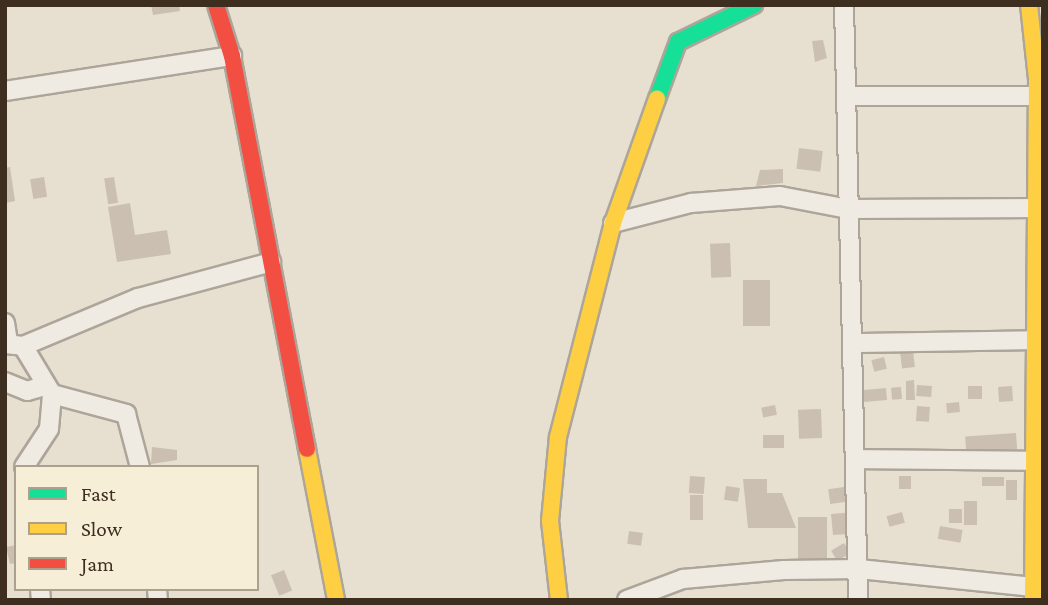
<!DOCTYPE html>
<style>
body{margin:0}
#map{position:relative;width:1048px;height:605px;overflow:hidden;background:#e7e0d1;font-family:"Crimson Pro",serif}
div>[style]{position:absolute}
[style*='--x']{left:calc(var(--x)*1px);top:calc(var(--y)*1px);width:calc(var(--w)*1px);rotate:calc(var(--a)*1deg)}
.building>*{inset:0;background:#cbbfb2;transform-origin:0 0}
.roads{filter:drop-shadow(2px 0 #ada599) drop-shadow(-2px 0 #ada599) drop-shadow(0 2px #ada599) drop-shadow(0 -2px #ada599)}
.street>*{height:18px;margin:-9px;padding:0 9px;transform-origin:9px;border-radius:9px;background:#efebe3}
.fast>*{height:16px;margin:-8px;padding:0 8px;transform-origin:8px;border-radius:8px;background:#16e098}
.slow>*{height:16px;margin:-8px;padding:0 8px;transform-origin:8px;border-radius:8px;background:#ffcf43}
.jam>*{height:16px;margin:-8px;padding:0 8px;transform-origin:8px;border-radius:8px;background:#f24e42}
span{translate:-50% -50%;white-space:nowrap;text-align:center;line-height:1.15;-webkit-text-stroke:7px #f7eed8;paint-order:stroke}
.frame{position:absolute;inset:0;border:7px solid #3d2e20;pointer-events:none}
.legend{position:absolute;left:14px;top:465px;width:245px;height:126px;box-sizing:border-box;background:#f7eed8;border:2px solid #ada18e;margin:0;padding:9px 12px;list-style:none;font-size:21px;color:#3d2e20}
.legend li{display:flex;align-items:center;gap:14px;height:35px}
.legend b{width:35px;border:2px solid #ada18e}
</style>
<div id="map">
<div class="building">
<i style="clip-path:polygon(151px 5px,179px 5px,180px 11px,153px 15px)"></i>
<i style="clip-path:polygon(823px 40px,827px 58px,815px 62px,812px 41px)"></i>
<i style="left:799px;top:148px;width:24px;height:21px;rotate:7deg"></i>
<i style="clip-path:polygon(10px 167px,15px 201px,6px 203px,5px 168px)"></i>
<i style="clip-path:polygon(783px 169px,783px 183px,756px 186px,760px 170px)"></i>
<i style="left:44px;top:177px;width:20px;height:14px;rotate:81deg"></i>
<i style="left:114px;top:177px;width:26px;height:10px;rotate:81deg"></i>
<i style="clip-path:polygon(130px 203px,135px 235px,167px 230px,171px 254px,117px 262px,108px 207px)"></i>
<i style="left:730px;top:243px;width:34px;height:20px;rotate:88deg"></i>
<i style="left:743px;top:280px;width:27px;height:46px"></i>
<i style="left:913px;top:351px;width:16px;height:13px;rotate:83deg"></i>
<i style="left:884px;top:357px;width:12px;height:13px;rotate:76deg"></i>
<i style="clip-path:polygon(914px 380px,915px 400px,906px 400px,906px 381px)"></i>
<i style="left:917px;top:385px;width:15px;height:11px;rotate:4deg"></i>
<i style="left:968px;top:386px;width:14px;height:13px"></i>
<i style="left:1012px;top:386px;width:15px;height:14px;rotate:86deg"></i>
<i style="left:901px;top:387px;width:12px;height:10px;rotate:85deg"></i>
<i style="left:886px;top:388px;width:12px;height:23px;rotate:85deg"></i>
<i style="left:959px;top:402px;width:10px;height:13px;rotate:84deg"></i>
<i style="left:775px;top:405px;width:10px;height:14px;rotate:79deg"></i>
<i style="left:917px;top:406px;width:13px;height:15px;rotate:4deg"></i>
<i style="left:821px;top:409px;width:29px;height:23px;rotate:88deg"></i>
<i style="left:1016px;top:433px;width:16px;height:51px;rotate:86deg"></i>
<i style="left:763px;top:435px;width:21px;height:13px"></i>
<i style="clip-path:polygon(152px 447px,177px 450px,177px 460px,151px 464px)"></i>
<i style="left:690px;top:476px;width:15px;height:17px;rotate:4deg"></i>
<i style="left:899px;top:476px;width:12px;height:13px"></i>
<i style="left:982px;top:477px;width:22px;height:9px"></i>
<i style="clip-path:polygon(743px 479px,767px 479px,767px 493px,782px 493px,796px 528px,748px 528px)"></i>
<i style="left:1006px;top:480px;width:11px;height:20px"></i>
<i style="left:726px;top:486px;width:14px;height:14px;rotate:8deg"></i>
<i style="left:844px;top:487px;width:15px;height:16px;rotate:82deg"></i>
<i style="left:690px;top:495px;width:13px;height:25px"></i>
<i style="left:964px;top:501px;width:13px;height:24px"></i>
<i style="left:949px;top:509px;width:13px;height:14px"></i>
<i style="clip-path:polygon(856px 512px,848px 534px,833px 535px,831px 514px)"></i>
<i style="left:902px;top:512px;width:11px;height:16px;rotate:75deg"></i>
<i style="left:798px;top:517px;width:29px;height:42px"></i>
<i style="left:940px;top:526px;width:23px;height:13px;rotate:10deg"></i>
<i style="left:629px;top:531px;width:14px;height:13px;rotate:8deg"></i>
<i style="left:844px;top:543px;width:12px;height:15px;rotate:59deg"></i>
<i style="clip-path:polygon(16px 545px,16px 563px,10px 564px,6px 547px)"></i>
<i style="left:284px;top:570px;width:22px;height:14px;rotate:68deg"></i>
</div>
<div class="roads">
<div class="street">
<i style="--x:844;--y:5;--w:595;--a:88.65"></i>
<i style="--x:5;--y:91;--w:230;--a:-8.8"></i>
<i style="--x:851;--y:96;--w:184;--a:0"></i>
<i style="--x:613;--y:223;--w:81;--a:-14.4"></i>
<i style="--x:691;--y:203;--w:89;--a:-4.5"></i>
<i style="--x:780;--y:196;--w:69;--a:10.8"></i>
<i style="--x:848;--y:209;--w:195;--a:-0.3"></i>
<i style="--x:5;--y:323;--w:20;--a:81"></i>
<i style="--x:853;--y:343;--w:190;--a:-0.9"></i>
<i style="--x:5;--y:344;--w:18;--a:6"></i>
<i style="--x:23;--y:346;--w:125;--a:-22.7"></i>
<i style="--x:138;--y:298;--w:138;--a:-15.1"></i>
<i style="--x:23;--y:346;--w:56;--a:58.9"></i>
<i style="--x:52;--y:394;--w:77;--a:15.1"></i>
<i style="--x:126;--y:414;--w:55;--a:75.2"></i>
<i style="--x:5;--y:382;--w:24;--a:22"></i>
<i style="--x:27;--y:391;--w:19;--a:-16"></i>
<i style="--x:857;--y:459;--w:186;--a:0.6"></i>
<i style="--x:24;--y:467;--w:45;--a:-56.7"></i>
<i style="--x:49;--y:429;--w:35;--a:-85"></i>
<i style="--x:40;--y:589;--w:11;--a:85"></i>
<i style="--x:157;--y:589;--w:11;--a:85"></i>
<i style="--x:627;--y:600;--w:60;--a:-20.6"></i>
<i style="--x:683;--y:579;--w:101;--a:-5.1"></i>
<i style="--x:784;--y:570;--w:75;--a:-0.8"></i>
<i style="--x:859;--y:569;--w:185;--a:5.9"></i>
</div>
<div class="fast">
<i style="--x:657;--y:99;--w:61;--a:-69.8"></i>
<i style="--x:678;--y:42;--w:85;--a:-26"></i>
</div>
<div class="slow">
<i style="--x:1029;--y:5;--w:74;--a:83.8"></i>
<i style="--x:1037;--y:79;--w:521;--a:90.44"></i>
<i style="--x:307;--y:449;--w:154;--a:79.1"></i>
<i style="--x:559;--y:600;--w:80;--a:-96.5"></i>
<i style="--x:550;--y:521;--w:84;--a:-84.6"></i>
<i style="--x:558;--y:437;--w:221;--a:-75.6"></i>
<i style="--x:613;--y:223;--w:132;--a:-70.5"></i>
</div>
<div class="jam">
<i style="--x:216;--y:5;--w:53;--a:72.6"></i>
<i style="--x:232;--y:56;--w:400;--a:79.2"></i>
</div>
</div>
<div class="frame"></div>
<ul class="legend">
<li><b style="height:9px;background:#16e098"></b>Fast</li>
<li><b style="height:9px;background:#ffcf43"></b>Slow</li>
<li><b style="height:9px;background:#f24e42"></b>Jam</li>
</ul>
</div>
